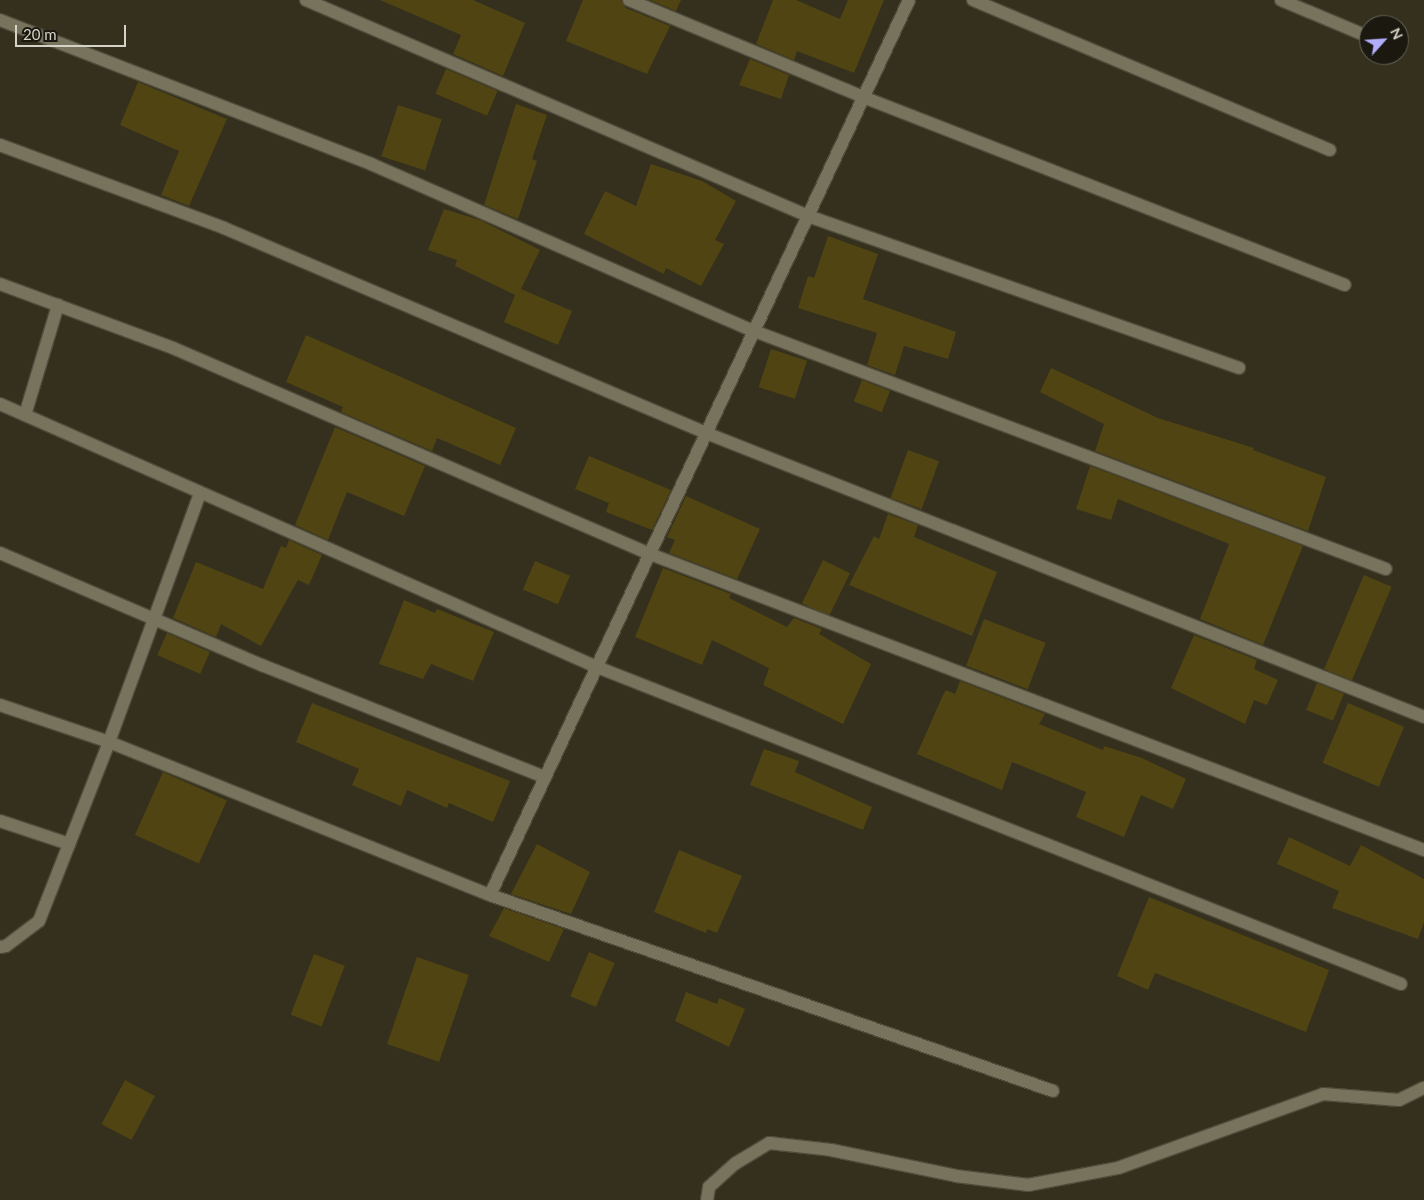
<!DOCTYPE html>
<style>
body{margin:0}
#map{position:relative;width:1424px;height:1200px;overflow:hidden;background:#34301d;font-family:Lato,sans-serif}
div>[style]{position:absolute}
[style*='--x']{left:calc(var(--x)*1px);top:calc(var(--y)*1px);width:calc(var(--w)*1px);rotate:calc(var(--a)*1deg)}
.building>*{inset:0;background:#4f4412;transform-origin:0 0}
.roads{filter:drop-shadow(1px 0 #504c3c) drop-shadow(-1px 0 #504c3c) drop-shadow(0 1px #504c3c) drop-shadow(0 -1px #504c3c)}
.minor>*{height:12px;margin:-6px;padding:0 6px;transform-origin:6px;border-radius:6px;background:#77735d}
span{translate:-50% -50%;white-space:nowrap;text-align:center;line-height:1.15;-webkit-text-stroke:4px #1a180f;paint-order:stroke}
.north{position:absolute;left:1359px;top:15px;width:50px;height:50px;box-sizing:border-box;background:#1a180f;border:1px solid #656359;border-radius:50%;rotate:64deg;font-size:14px;font-weight:700;line-height:20px;text-align:center;color:#d5d3c7}
.north::after{content:'';display:block;margin:auto;width:18px;height:22px;background:#b0aefa;clip-path:polygon(50% 0,100% 100%,50% 72%,0 100%)}
.scale{position:absolute;left:15px;top:25px;width:111px;height:22px;box-sizing:border-box;border:2px solid #d5d3c7;border-top:0;padding-left:6px;font-size:15px;line-height:18px;white-space:nowrap;color:#d5d3c7;-webkit-text-stroke:4px #1a180f;paint-order:stroke}
</style>
<div id="map">
<div class="building">
<i style="clip-path:polygon(380px 0,473px 0,525px 23px,503px 76px,453px 54px,461px 35px)"></i>
<i style="clip-path:polygon(583px 0,621px 0,626px 8px,670px 26px,647px 74px,566px 41px)"></i>
<i style="clip-path:polygon(650px 0,681px 0,676px 11px)"></i>
<i style="clip-path:polygon(773px 0,796px 0,840px 19px,848px 0,884px 0,854px 73px,797px 51px,794px 60px,756px 44px)"></i>
<i style="clip-path:polygon(750px 59px,789px 75px,781px 99px,739px 85px)"></i>
<i style="left:446px;top:69px;width:56px;height:27px;rotate:23deg"></i>
<i style="clip-path:polygon(138px 82px,227px 119px,189px 206px,161px 195px,179px 151px,120px 125px)"></i>
<i style="clip-path:polygon(516px 104px,547px 115px,532px 159px,537px 161px,518px 219px,484px 205px)"></i>
<i style="left:398px;top:105px;width:46px;height:54px;rotate:18deg"></i>
<i style="clip-path:polygon(651px 164px,702px 181px,736px 201px,715px 240px,724px 244px,701px 286px,666px 268px,664px 274px,584px 234px,605px 191px,636px 206px)"></i>
<i style="clip-path:polygon(444px 209px,480px 220px,540px 250px,521px 289px,572px 311px,558px 345px,504px 322px,515px 295px,455px 266px,457px 260px,428px 250px)"></i>
<i style="clip-path:polygon(828px 236px,878px 254px,863px 299px,956px 332px,948px 359px,904px 346px,895px 375px,867px 365px,877px 333px,798px 308px,808px 276px,814px 278px)"></i>
<i style="clip-path:polygon(306px 335px,516px 428px,500px 465px,437px 438px,432px 451px,341px 412px,343px 407px,286px 382px)"></i>
<i style="left:771px;top:349px;width:38px;height:40px;rotate:18deg"></i>
<i style="clip-path:polygon(1051px 368px,1158px 418px,1254px 448px,1253px 450px,1326px 477px,1308px 531px,1095px 451px,1104px 424px,1040px 392px)"></i>
<i style="left:862px;top:380px;width:30px;height:23px;rotate:21deg"></i>
<i style="clip-path:polygon(335px 427px,425px 466px,404px 516px,347px 492px,328px 540px,295px 525px)"></i>
<i style="left:908px;top:450px;width:33px;height:51px;rotate:20deg"></i>
<i style="clip-path:polygon(589px 456px,671px 490px,652px 530px,606px 512px,609px 503px,575px 489px)"></i>
<i style="clip-path:polygon(1090px 466px,1303px 546px,1263px 645px,1200px 619px,1229px 544px,1118px 499px,1111px 520px,1076px 509px)"></i>
<i style="clip-path:polygon(686px 496px,760px 529px,737px 579px,669px 553px,675px 540px,667px 537px)"></i>
<i style="clip-path:polygon(888px 514px,918px 525px,914px 537px,997px 572px,972px 636px,849px 585px,874px 536px,879px 539px)"></i>
<i style="clip-path:polygon(289px 540px,322px 555px,309px 585px,298px 580px,261px 646px,221px 624px,216px 637px,173px 618px,196px 562px,263px 589px,281px 546px,286px 548px)"></i>
<i style="left:823px;top:560px;width:30px;height:48px;rotate:26deg"></i>
<i style="left:535px;top:561px;width:38px;height:31px;rotate:23deg"></i>
<i style="clip-path:polygon(663px 568px,731px 594px,729px 598px,787px 627px,794px 618px,822px 629px,819px 634px,871px 664px,843px 724px,763px 685px,769px 668px,712px 640px,702px 665px,635px 637px)"></i>
<i style="left:1364px;top:575px;width:30px;height:102px;rotate:23deg"></i>
<i style="clip-path:polygon(404px 600px,435px 613px,437px 609px,494px 632px,473px 681px,431px 664px,423px 679px,379px 664px)"></i>
<i style="left:984px;top:619px;width:66px;height:50px;rotate:21deg"></i>
<i style="left:167px;top:633px;width:47px;height:24px;rotate:24deg"></i>
<i style="clip-path:polygon(1194px 635px,1257px 660px,1254px 669px,1278px 680px,1267px 705px,1254px 700px,1245px 724px,1171px 688px)"></i>
<i style="clip-path:polygon(960px 681px,1045px 714px,1039px 724px,1103px 750px,1104px 746px,1142px 758px,1186px 779px,1173px 809px,1141px 795px,1124px 837px,1076px 817px,1086px 792px,1012px 762px,1002px 790px,917px 754px,943px 695px,946px 690px,955px 694px)"></i>
<i style="left:1317px;top:683px;width:29px;height:29px;rotate:22deg"></i>
<i style="clip-path:polygon(312px 703px,510px 781px,493px 822px,449px 803px,447px 808px,407px 790px,401px 806px,352px 785px,359px 769px,296px 742px)"></i>
<i style="left:1348px;top:703px;width:61px;height:65px;rotate:23deg"></i>
<i style="clip-path:polygon(764px 749px,799px 761px,795px 772px,872px 807px,863px 830px,750px 785px)"></i>
<i style="left:163px;top:772px;width:70px;height:69px;rotate:24deg"></i>
<i style="clip-path:polygon(1289px 837px,1350px 866px,1361px 845px,1424px 879px,1424px 922px,1418px 939px,1332px 908px,1339px 891px,1277px 864px)"></i>
<i style="clip-path:polygon(537px 844px,590px 872px,571px 914px,511px 894px)"></i>
<i style="clip-path:polygon(679px 850px,742px 876px,717px 933px,707px 929px,706px 933px,654px 912px)"></i>
<i style="clip-path:polygon(1149px 897px,1329px 970px,1306px 1032px,1155px 973px,1148px 990px,1117px 976px)"></i>
<i style="clip-path:polygon(504px 908px,564px 929px,549px 962px,489px 936px)"></i>
<i style="left:589px;top:952px;width:28px;height:48px;rotate:23deg"></i>
<i style="left:314px;top:954px;width:33px;height:65px;rotate:21deg"></i>
<i style="left:417px;top:957px;width:55px;height:92px;rotate:19deg"></i>
<i style="clip-path:polygon(686px 992px,717px 1004px,719px 998px,745px 1009px,729px 1047px,675px 1021px)"></i>
<i style="left:125px;top:1080px;width:34px;height:50px;rotate:28deg"></i>
</div>
<div class="roads">
<div class="minor">
<i style="--x:306;--y:0;--w:546;--a:23.28"></i>
<i style="--x:808;--y:216;--w:457;--a:19.4"></i>
<i style="--x:629;--y:0;--w:253;--a:22.5"></i>
<i style="--x:863;--y:97;--w:517;--a:21.31"></i>
<i style="--x:973;--y:0;--w:387;--a:22.8"></i>
<i style="--x:1281;--y:0;--w:95;--a:22.8"></i>
<i style="--x:0;--y:20;--w:398;--a:21.2"></i>
<i style="--x:371;--y:164;--w:418;--a:23.6"></i>
<i style="--x:754;--y:331;--w:675;--a:20.64"></i>
<i style="--x:0;--y:145;--w:239;--a:20.3"></i>
<i style="--x:224;--y:228;--w:524;--a:23.04"></i>
<i style="--x:706;--y:433;--w:772;--a:21.58"></i>
<i style="--x:0;--y:284;--w:184;--a:20.3"></i>
<i style="--x:173;--y:348;--w:520;--a:23.36"></i>
<i style="--x:650;--y:554;--w:829;--a:20.93"></i>
<i style="--x:0;--y:404;--w:652;--a:23.78"></i>
<i style="--x:597;--y:667;--w:864;--a:21.52"></i>
<i style="--x:25;--y:415;--w:115;--a:-73.3"></i>
<i style="--x:0;--y:553;--w:287;--a:23.2"></i>
<i style="--x:264;--y:666;--w:302;--a:21.6"></i>
<i style="--x:0;--y:705;--w:115;--a:18.7"></i>
<i style="--x:109;--y:742;--w:411;--a:21.9"></i>
<i style="--x:490;--y:895;--w:596;--a:19.19"></i>
<i style="--x:0;--y:821;--w:73;--a:18.4"></i>
<i style="--x:490;--y:895;--w:988;--a:-64.91"></i>
<i style="--x:0;--y:947;--w:6;--a:-9"></i>
<i style="--x:6;--y:946;--w:41;--a:-37.1"></i>
<i style="--x:39;--y:921;--w:192;--a:-68.6"></i>
<i style="--x:109;--y:742;--w:265;--a:-69.9"></i>
<i style="--x:707;--y:1200;--w:13;--a:-81"></i>
<i style="--x:709;--y:1187;--w:36;--a:-42"></i>
<i style="--x:736;--y:1163;--w:39;--a:-31"></i>
<i style="--x:769;--y:1143;--w:62;--a:6.4"></i>
<i style="--x:831;--y:1150;--w:128;--a:11.7"></i>
<i style="--x:956;--y:1176;--w:73;--a:7.1"></i>
<i style="--x:1028;--y:1185;--w:92;--a:-10.7"></i>
<i style="--x:1118;--y:1168;--w:218;--a:-19.8"></i>
<i style="--x:1323;--y:1094;--w:76;--a:4.5"></i>
<i style="--x:1399;--y:1100;--w:28;--a:-26"></i>
</div>
</div>
<div class="north">N</div>
<div class="scale">20 m</div>
</div>
